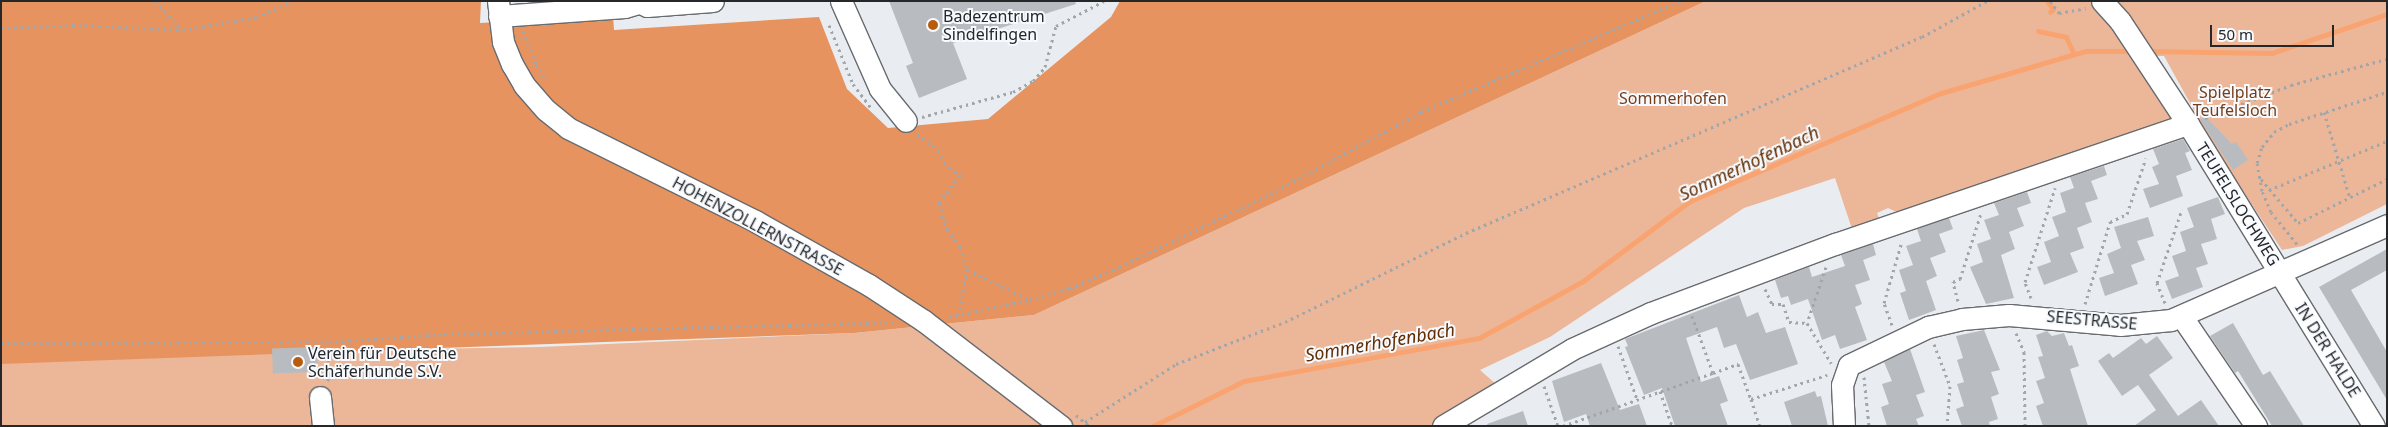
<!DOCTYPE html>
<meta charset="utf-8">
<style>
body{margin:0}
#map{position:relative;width:2388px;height:427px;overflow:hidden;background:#e9edf2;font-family:"Noto Sans",sans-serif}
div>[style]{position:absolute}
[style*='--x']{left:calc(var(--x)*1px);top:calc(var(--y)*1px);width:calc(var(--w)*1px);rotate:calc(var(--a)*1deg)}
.green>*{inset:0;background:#ecb798}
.forest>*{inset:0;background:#e7935f}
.stream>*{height:5px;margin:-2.5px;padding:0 2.5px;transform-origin:2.5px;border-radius:2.5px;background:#f9a470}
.building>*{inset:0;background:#b8bcc0;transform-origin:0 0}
.path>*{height:3px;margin-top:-1.5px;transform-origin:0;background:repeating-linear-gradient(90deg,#a2a6a9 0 2.5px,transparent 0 6.5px)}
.roads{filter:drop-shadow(1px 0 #686b6f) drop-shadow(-1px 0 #686b6f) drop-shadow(0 1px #686b6f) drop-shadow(0 -1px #686b6f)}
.minor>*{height:21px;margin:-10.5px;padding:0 10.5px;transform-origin:10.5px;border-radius:10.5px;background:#fff}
.dots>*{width:14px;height:14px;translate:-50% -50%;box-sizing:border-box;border:2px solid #f7fafe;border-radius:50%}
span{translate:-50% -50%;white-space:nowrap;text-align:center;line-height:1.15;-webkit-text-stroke:4px #f7fafe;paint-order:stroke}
.poi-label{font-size:16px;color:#252728}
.left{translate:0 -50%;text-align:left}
.park-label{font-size:16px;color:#753e19}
.street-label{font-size:16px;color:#252728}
.water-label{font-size:18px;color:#632e04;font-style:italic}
.frame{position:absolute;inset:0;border:2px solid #252728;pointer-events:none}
.scale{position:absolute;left:2210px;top:25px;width:124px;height:22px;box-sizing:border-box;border:2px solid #252728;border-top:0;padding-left:6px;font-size:15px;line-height:18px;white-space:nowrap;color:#252728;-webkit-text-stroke:4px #f7fafe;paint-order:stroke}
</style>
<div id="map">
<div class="green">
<i style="clip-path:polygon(1706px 1px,2387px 1px,2387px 204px,2303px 246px,2282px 250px,2217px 152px,2164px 56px,2139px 56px,2179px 117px,1903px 215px,1888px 208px,1877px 213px,1881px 223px,1853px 232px,1835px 178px,1744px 208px,1550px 337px,1480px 370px,1497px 385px,1430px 426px,1px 426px,1px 356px,540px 347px,854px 333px,1034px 315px)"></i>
</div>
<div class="forest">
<i style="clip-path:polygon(1px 1px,481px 1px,480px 23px,613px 15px,614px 30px,819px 17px,847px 89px,888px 128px,988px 119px,1111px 17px,1120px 1px,1706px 1px,1034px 315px,854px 333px,1px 364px)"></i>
</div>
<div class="stream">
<i style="--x:2047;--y:1;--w:10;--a:53"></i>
<i style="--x:2053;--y:9;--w:4;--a:135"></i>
<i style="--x:2038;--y:31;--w:29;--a:12"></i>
<i style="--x:2066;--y:37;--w:19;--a:65"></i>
<i style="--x:2146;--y:51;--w:126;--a:0.9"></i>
<i style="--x:2272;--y:53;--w:121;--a:-18.7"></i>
<i style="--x:1153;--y:426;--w:102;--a:-26.3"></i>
<i style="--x:1244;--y:381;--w:239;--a:-10.4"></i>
<i style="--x:1479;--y:338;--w:119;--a:-28.7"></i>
<i style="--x:1583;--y:281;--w:134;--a:-36.8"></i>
<i style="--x:1690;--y:201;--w:273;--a:-23.3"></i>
<i style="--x:1941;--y:93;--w:151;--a:-16.2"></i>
<i style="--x:2086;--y:51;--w:47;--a:0"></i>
</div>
<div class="building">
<i style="clip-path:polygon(889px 1px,1075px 1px,1076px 4px,953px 43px,967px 79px,919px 98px,906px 66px,913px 63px)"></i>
<i style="clip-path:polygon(2205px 116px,2232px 144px,2236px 142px,2248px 160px,2233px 170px,2200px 120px)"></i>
<i style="clip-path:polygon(2183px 139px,2190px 151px,2185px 153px,2192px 170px,2176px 176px,2183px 196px,2150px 208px,2143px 189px,2159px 184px,2152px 167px,2159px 164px,2153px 149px)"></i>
<i style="clip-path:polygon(2104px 166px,2107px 175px,2091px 181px,2098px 199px,2085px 203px,2092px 222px,2077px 228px,2084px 248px,2070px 253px,2078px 272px,2044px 285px,2037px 267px,2051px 262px,2044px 242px,2059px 236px,2052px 217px,2066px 212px,2060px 193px,2074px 188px,2070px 177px)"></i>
<i style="clip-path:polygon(2027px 192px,2031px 203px,2017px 208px,2024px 226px,2009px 232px,2015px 249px,2001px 255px,2014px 298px,1986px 304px,1970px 267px,1983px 262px,1977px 244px,1991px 239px,1984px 220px,1999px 215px,1994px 203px)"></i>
<i style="clip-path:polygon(2218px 197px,2225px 214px,2211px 219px,2217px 239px,2201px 244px,2208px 264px,2196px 268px,2203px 287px,2172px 299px,2165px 281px,2179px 276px,2172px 256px,2186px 251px,2180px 232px,2194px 227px,2187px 208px)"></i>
<i style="clip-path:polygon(2148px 217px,2154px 236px,2137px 241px,2145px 260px,2131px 265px,2138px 284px,2105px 296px,2099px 278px,2114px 273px,2107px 254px,2121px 248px,2114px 227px)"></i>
<i style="clip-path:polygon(1949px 218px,1953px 229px,1939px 234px,1946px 252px,1930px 258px,1937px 276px,1926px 281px,1936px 310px,1909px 320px,1900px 293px,1906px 291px,1899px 270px,1913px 265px,1906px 246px,1921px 241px,1917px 229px)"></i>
<i style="clip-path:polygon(1873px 244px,1876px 255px,1863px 260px,1870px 280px,1855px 285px,1862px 304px,1855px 307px,1867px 340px,1840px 349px,1835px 335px,1822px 340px,1808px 299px,1791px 305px,1788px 296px,1781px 298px,1775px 280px,1809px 267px,1812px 277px,1845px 266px,1841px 255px)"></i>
<i style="clip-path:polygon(2387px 249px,2387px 270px,2351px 290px,2387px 352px,2387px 400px,2319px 287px)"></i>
<i style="clip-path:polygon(1739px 295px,1747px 317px,1758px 312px,1766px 333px,1785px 327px,1798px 364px,1750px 380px,1736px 344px,1724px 348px,1717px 327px,1686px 338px,1701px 382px,1719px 376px,1728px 401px,1720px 404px,1728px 426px,1675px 426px,1662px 388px,1644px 395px,1625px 347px,1628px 346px,1625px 339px)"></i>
<i style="clip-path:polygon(2233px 323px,2263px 375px,2270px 371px,2304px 426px,2272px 426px,2238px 371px,2235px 373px,2210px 336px)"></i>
<i style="clip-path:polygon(1984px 330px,2000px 370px,1991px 372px,1999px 394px,1991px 397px,1998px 419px,1989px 422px,1990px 426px,1962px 426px,1956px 409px,1964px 406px,1957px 384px,1964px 382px,1957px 360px,1963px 358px,1956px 336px)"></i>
<i style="clip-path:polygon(2047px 331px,2052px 336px,2064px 333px,2069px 346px,2072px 345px,2079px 366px,2070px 369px,2088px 426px,2043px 426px,2036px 406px,2044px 403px,2036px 381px,2045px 378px,2038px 357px,2043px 356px,2036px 335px)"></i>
<i style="clip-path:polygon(2157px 336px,2173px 358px,2149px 375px,2178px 416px,2201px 400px,2219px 426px,2134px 426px,2156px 410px,2138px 385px,2122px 396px,2098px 361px,2109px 353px,2113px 358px,2141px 338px,2146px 344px)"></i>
<i style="left:317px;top:347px;width:25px;height:45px;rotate:88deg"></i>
<i style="clip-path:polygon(1910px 349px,1925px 392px,1916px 395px,1924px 416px,1916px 419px,1919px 426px,1887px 426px,1881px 407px,1889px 404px,1882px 384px,1892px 381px,1884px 362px)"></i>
<i style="clip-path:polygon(1601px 363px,1620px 410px,1639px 404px,1647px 426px,1590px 426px,1586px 414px,1564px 422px,1552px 381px)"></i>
<i style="clip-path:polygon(1815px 391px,1817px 397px,1821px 396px,1828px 426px,1792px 426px,1784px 402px)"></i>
<i style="clip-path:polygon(1523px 411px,1528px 426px,1488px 426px,1487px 424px)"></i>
</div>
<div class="path">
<i style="--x:155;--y:1;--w:40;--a:47"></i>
<i style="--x:2050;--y:1;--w:15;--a:53"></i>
<i style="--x:2059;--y:13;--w:27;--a:-10"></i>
<i style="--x:829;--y:25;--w:64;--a:67.9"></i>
<i style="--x:853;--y:84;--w:30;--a:53"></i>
<i style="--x:1;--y:28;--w:78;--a:-2.2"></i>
<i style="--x:79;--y:25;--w:104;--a:2.8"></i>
<i style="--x:183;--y:30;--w:74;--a:-10.1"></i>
<i style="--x:256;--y:17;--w:39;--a:-24"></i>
<i style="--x:523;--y:31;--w:35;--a:68"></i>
<i style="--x:536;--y:64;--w:19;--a:58"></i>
<i style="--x:2324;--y:112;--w:90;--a:73.2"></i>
<i style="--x:922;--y:117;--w:94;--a:-15.4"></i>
<i style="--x:1013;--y:92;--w:23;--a:-29"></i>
<i style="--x:1033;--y:81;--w:18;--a:-49"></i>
<i style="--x:1045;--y:67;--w:42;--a:-75"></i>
<i style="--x:1056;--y:26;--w:54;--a:-27.5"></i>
<i style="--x:2205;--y:118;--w:92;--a:-21"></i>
<i style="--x:2291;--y:85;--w:99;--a:-15.2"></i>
<i style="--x:917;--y:134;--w:26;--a:37"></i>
<i style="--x:938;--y:150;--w:14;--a:65"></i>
<i style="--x:944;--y:163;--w:20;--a:37"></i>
<i style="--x:960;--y:175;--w:35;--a:127"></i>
<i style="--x:939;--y:203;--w:27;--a:73"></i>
<i style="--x:947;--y:229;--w:21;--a:53"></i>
<i style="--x:960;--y:246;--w:24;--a:73"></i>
<i style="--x:967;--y:269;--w:47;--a:99.9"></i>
<i style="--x:2261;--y:179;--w:57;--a:49.9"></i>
<i style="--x:2298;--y:223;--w:99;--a:-26.3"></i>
<i style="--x:2269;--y:190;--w:128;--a:-22.6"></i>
<i style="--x:2297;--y:244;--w:41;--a:-129.1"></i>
<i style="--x:2271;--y:212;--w:23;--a:-113"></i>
<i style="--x:2262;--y:191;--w:28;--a:-100"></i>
<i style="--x:2257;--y:163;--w:17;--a:-73"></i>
<i style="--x:2262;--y:147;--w:19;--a:-51"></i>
<i style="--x:2274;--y:132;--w:17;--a:-28"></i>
<i style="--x:2289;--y:124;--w:103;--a:-18.1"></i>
<i style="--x:1826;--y:267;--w:59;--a:108.7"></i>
<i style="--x:1807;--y:323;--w:47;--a:59"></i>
<i style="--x:967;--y:269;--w:69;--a:26.6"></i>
<i style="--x:1765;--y:289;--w:17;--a:65"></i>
<i style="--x:1772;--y:304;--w:11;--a:0"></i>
<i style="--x:1783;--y:304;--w:19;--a:72"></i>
<i style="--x:1789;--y:322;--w:18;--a:3"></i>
<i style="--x:2031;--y:298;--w:17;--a:-111"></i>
<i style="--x:2025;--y:282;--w:99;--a:-72.3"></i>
<i style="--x:1958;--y:301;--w:20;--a:-105"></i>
<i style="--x:1953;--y:282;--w:8;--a:-23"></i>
<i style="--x:1960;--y:279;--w:69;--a:-72.3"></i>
<i style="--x:2165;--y:303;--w:22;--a:-112"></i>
<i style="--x:2157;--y:283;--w:78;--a:-71.3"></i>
<i style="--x:2085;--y:304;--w:86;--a:-73"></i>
<i style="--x:2110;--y:222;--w:19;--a:-25"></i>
<i style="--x:2127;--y:214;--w:59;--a:-71.3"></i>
<i style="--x:949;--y:317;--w:82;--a:-12"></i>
<i style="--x:1029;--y:300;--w:43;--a:-16.3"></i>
<i style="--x:1070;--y:288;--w:53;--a:-23.2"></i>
<i style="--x:1119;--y:267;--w:168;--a:-25.8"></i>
<i style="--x:1270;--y:194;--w:172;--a:-28.5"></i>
<i style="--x:1421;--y:112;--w:282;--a:-23.2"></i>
<i style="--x:1892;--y:325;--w:23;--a:-110"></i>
<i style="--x:1884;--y:303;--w:65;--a:-73.8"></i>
<i style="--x:2016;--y:333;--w:21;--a:67"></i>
<i style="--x:2024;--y:352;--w:74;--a:89.2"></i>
<i style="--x:1;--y:343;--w:328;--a:-0.2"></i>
<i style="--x:329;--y:342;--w:115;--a:-4"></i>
<i style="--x:444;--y:334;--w:449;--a:-1.5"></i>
<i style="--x:1934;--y:344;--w:45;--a:69.1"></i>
<i style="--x:1950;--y:386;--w:40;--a:94.3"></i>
<i style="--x:1618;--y:346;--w:56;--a:70.3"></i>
<i style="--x:1713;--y:373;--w:27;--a:-20"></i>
<i style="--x:1738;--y:364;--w:37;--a:70"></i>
<i style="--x:1751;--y:399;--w:80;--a:-17.5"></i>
<i style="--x:1864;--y:377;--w:49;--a:84.2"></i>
<i style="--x:328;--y:381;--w:39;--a:-89"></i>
<i style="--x:1544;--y:386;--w:42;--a:70.7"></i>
<i style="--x:1660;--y:391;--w:37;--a:71"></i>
<i style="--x:1751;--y:399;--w:28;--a:72"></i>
<i style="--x:1076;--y:415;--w:17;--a:40"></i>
<i style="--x:1085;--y:422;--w:108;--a:-32.5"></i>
<i style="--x:1176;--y:364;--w:117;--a:-21.1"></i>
<i style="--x:1285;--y:322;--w:202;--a:-26.2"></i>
<i style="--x:1466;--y:233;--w:496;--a:-23.3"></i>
<i style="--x:1922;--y:37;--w:74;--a:-29"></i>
<i style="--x:1563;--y:426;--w:159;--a:-19.5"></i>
<i style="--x:1713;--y:373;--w:61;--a:-110.2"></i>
</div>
<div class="roads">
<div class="minor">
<i style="--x:498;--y:1;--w:41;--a:83"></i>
<i style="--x:503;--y:42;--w:24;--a:68"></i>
<i style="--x:512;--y:64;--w:24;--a:60"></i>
<i style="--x:524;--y:85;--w:33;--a:49"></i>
<i style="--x:546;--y:110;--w:28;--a:39"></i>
<i style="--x:568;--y:128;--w:209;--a:26.4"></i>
<i style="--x:755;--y:221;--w:131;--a:29.3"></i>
<i style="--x:869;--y:285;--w:66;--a:33.2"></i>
<i style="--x:924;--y:321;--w:173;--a:37.5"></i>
<i style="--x:636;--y:1;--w:12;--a:24"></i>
<i style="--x:647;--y:6;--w:66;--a:-4.3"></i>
<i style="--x:841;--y:1;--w:96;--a:66.1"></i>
<i style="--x:880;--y:89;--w:41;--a:50.9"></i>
<i style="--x:2102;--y:1;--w:27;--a:48"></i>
<i style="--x:2120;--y:21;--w:123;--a:56.6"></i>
<i style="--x:2188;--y:124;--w:355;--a:58.4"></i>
<i style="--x:499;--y:16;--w:126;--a:-4.1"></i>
<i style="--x:625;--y:7;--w:14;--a:-17"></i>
<i style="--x:2182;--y:317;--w:132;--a:55.8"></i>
<i style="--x:320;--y:397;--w:29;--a:84"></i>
<i style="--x:1443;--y:426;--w:150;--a:-30.8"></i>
<i style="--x:1572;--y:349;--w:87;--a:-24.5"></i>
<i style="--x:1651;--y:313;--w:197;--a:-20.6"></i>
<i style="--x:1835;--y:244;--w:373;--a:-18.8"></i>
<i style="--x:1844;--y:426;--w:41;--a:-92.8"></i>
<i style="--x:1842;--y:385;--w:21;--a:-71"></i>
<i style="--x:1849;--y:365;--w:88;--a:-25.7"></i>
<i style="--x:1928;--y:327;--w:35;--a:-13"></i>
<i style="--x:1962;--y:319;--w:47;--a:-4.9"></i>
<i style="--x:2009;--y:315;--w:111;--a:5.1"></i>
<i style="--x:2120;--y:325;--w:51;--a:-5.6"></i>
<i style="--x:2171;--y:320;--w:236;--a:-23.7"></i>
</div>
</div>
<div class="dots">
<i style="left:933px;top:25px;background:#b95c0e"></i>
<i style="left:298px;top:362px;background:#b95c0e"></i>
</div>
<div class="poi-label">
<span class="left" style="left:943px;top:25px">Badezentrum<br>Sindelfingen</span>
<span class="left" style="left:308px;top:362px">Verein für Deutsche<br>Schäferhunde S.V.</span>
</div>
<div class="park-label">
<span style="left:2235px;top:101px">Spielplatz<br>Teufelsloch</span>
<span style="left:1673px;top:98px">Sommerhofen</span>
</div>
<div class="street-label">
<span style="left:2238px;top:204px;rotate:58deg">TEUFELSLOCHWEG</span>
<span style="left:758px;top:226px;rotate:28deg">HOHENZOLLERNSTRASSE</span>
<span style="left:2092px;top:320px;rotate:5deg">SEESTRASSE</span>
<span style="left:2328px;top:350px;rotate:58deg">IN DER HALDE</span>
</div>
<div class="water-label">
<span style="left:1749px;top:163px;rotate:-25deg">Sommerhofenbach</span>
<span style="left:1380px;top:342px;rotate:-10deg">Sommerhofenbach</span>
</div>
<div class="frame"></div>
<div class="scale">50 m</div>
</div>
